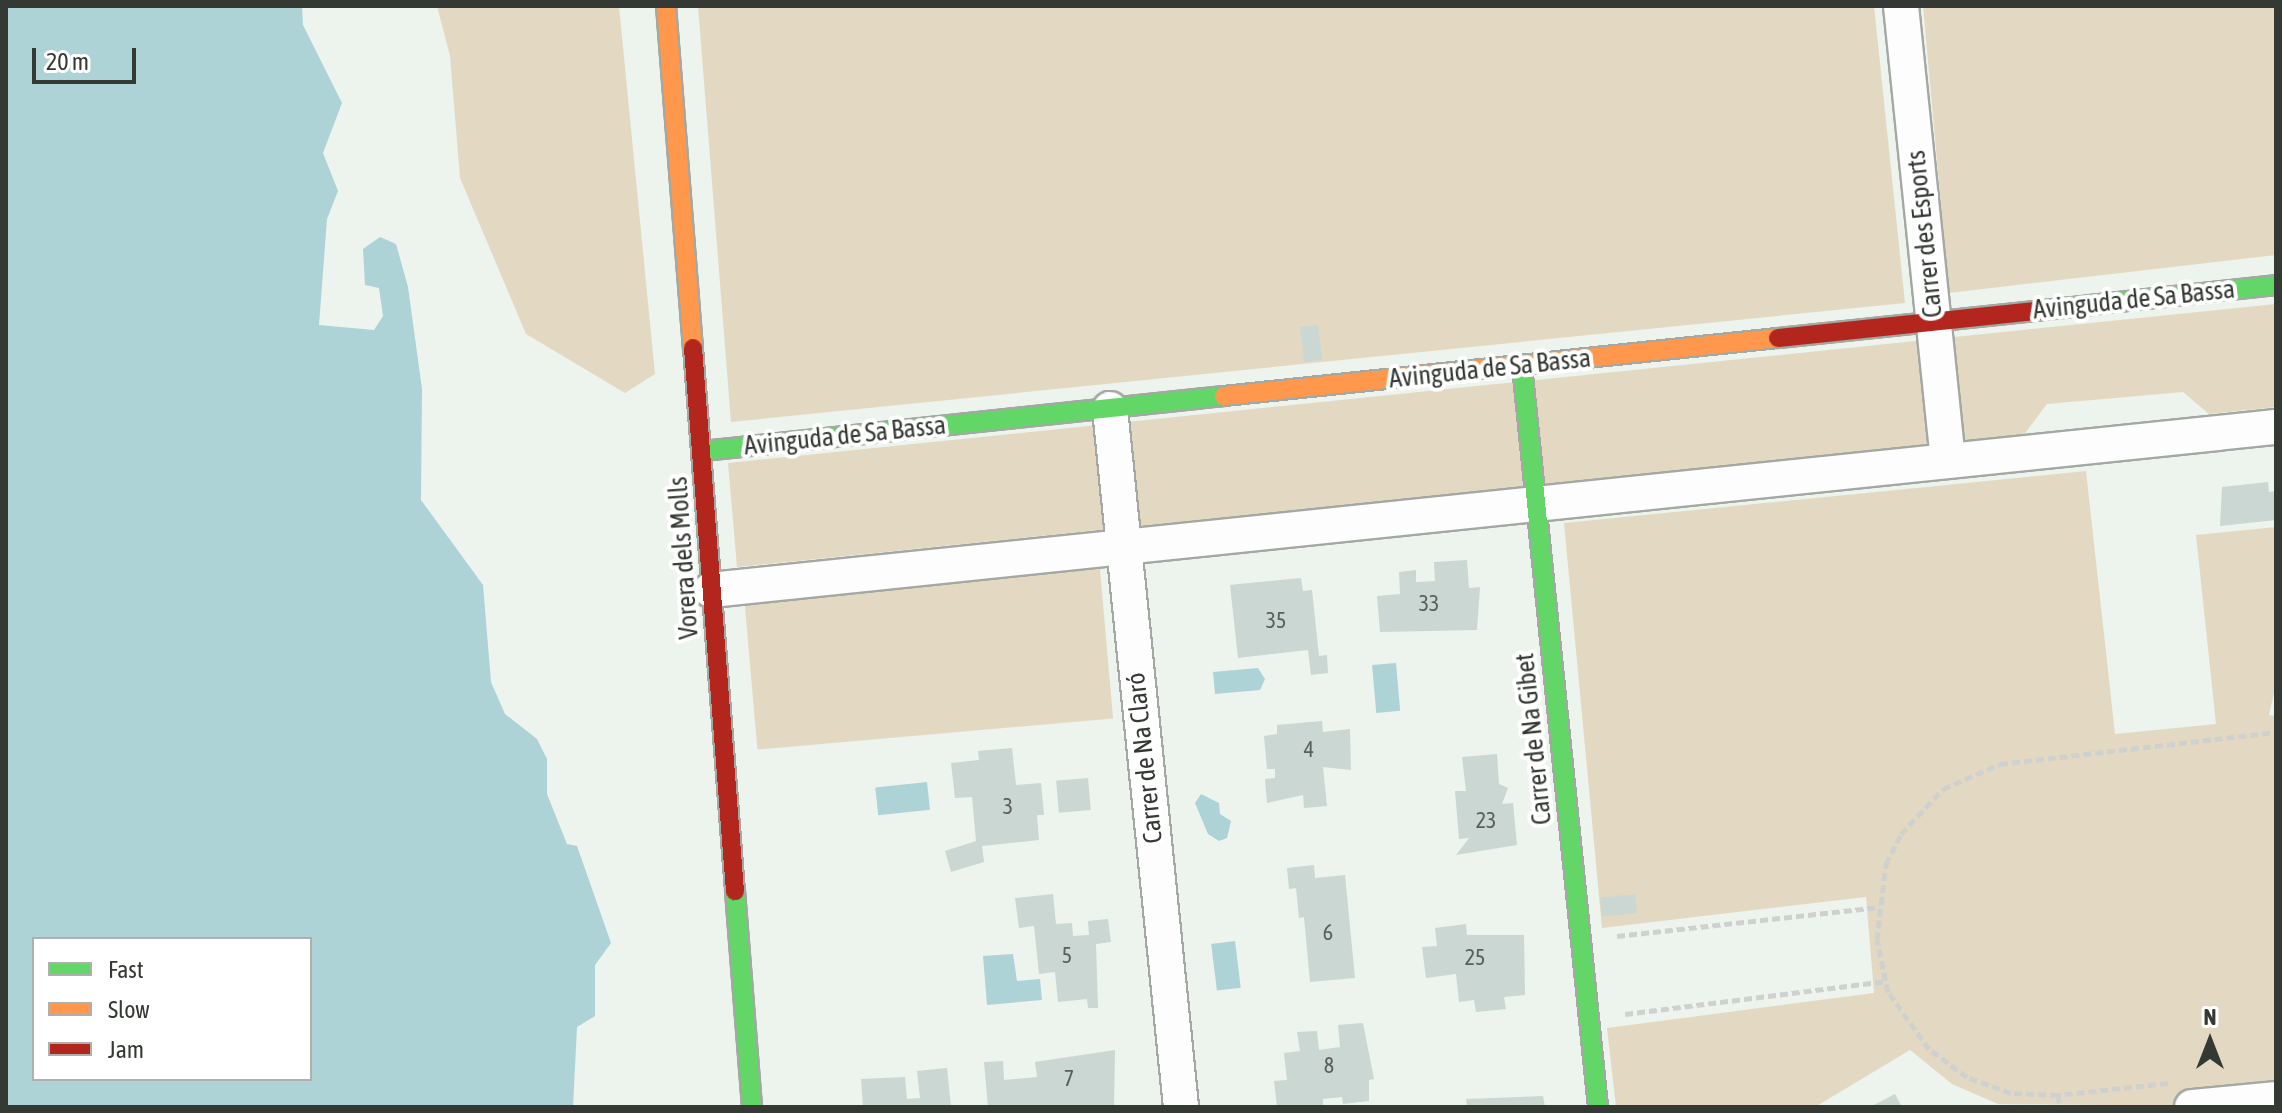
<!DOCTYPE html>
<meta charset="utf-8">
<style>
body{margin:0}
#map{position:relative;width:2282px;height:1113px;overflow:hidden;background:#edf3ed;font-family:"Asap Condensed",sans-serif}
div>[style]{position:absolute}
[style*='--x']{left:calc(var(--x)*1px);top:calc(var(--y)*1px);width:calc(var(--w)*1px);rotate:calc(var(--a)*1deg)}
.green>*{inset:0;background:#e3d9c3;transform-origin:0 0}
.water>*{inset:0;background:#add3d7;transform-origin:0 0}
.building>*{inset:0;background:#cbd7d2;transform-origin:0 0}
.path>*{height:5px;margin-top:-2.5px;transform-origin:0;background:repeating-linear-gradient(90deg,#cfd1cf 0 8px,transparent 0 12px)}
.roads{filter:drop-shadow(2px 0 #a3a8a3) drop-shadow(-2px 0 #a3a8a3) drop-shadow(0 2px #a3a8a3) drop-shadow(0 -2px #a3a8a3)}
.street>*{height:34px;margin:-17px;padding:0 17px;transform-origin:17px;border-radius:17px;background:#fcfdfc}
.fast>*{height:18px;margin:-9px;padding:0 9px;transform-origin:9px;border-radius:9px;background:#63d668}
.slow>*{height:18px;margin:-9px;padding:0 9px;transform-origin:9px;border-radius:9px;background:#ff974d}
.jam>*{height:18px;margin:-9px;padding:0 9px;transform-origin:9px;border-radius:9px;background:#b3261e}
span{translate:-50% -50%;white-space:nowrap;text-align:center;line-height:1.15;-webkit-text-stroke:8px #fff;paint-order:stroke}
.number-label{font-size:22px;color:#5a605c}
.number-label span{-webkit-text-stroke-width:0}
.street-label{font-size:26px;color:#353934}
.frame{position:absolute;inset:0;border:8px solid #353934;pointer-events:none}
.legend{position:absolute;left:32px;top:937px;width:280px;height:144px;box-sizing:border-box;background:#fff;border:2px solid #aeb0ae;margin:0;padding:10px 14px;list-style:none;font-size:24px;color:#353934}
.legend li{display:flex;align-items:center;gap:16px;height:40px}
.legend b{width:40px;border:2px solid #aeb0ae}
.north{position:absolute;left:2170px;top:1001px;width:80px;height:80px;-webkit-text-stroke:6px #fff;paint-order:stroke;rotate:0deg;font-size:22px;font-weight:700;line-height:32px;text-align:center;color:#353934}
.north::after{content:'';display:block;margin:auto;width:28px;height:36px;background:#353934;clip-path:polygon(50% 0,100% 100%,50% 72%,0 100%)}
.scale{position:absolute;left:32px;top:48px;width:104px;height:36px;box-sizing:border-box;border:4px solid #353934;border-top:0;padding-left:10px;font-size:24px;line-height:28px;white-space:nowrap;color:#353934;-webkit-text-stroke:6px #fff;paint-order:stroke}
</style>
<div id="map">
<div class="green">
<i style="clip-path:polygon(437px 6px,619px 6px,655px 374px,625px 393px,526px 334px,460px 178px,450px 56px)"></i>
<i style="clip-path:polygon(698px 6px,1874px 6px,1905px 303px,731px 422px)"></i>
<i style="clip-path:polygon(1923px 6px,2276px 6px,2276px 255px,1949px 293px)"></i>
<i style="clip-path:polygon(2276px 304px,2276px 407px,2209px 414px,2183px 392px,2047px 404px,2023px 436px,737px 567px,728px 463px)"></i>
<i style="clip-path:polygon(2086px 471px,2115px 734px,2216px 724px,2196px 535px,2276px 527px,2276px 684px,2269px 715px,2276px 716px,2276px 1107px,1998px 1104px,1952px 1084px,1910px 1050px,1815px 1107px,1616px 1107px,1607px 1028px,1874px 993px,1866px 897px,1602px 928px,1564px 523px)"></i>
<i style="left:1100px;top:569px;width:150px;height:357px;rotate:85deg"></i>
</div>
<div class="water">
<i style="clip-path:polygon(evenodd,6px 6px,302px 6px,303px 25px,342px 103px,323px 153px,338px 191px,327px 219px,319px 325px,374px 330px,383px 316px,379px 288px,365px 285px,363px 249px,380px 237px,396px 244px,408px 287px,422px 389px,421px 500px,483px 585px,491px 682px,505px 714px,537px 739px,547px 759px,547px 794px,567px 844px,577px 846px,611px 943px,595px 965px,595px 1016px,577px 1027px,573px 1107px,6px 1107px,6px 6px,34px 939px,310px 939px,310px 1079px,34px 1079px,34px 939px)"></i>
<i style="left:1396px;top:663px;width:48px;height:24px;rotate:85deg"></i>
<i style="clip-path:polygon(1258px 668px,1265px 679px,1260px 690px,1215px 694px,1213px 672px)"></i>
<i style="left:927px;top:782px;width:28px;height:52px;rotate:84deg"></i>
<i style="clip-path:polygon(1201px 794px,1219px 803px,1220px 814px,1231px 821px,1227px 838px,1219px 841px,1208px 834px,1195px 803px)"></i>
<i style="left:1235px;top:941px;width:47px;height:24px;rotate:83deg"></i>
<i style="clip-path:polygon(1013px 954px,1017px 981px,1040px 979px,1042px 1000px,987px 1005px,983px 956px)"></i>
</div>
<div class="building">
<i style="left:1318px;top:325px;width:35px;height:18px;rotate:83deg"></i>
<i style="clip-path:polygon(2268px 482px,2269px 492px,2276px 491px,2276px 520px,2220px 526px,2222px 487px)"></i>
<i style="clip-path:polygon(1467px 560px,1469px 588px,1480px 587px,1477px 630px,1380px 632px,1377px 596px,1400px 594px,1399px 572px,1416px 570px,1416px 582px,1435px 581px,1434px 562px)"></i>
<i style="clip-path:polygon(1301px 578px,1303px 591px,1312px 590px,1319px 656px,1327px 655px,1328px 673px,1311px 675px,1308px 650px,1238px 658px,1230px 585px)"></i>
<i style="clip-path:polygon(1322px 721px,1323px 732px,1350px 729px,1351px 770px,1323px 767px,1327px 806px,1304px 808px,1303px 795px,1267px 803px,1265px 779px,1275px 778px,1275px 769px,1267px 769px,1264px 736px,1277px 734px,1277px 725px)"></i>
<i style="clip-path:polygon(1012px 748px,1016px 785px,1041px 783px,1044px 815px,1037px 815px,1039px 840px,982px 846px,984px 862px,951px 872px,945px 851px,976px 841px,972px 797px,955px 798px,951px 763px,979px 760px,978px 751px)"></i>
<i style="clip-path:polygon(1497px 754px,1499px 784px,1508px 788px,1502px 804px,1513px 803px,1517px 845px,1456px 855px,1469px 838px,1459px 839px,1455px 791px,1466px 791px,1462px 757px)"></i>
<i style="left:1088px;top:778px;width:32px;height:32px;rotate:85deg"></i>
<i style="clip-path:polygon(1314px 865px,1315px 878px,1345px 875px,1355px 978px,1310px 982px,1304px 917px,1299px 918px,1296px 888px,1289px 889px,1287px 868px)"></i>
<i style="clip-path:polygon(1053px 894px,1056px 924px,1072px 923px,1073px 936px,1089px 935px,1088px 921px,1108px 919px,1111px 942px,1096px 944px,1098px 1008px,1088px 1008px,1087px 999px,1058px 1002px,1055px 972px,1039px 974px,1034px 926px,1019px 928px,1015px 898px)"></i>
<i style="left:1635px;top:894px;width:19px;height:35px;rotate:84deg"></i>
<i style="clip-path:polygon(1466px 924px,1467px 935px,1524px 935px,1525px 995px,1504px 997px,1506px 1009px,1476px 1012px,1474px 1000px,1459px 1002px,1456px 974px,1426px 978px,1422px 947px,1437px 946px,1435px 928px)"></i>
<i style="clip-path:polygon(1363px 1023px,1374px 1079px,1369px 1080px,1369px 1101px,1343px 1104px,1342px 1097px,1323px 1099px,1323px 1105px,1277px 1107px,1274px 1081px,1287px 1080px,1284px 1053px,1300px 1051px,1297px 1032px,1317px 1031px,1319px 1050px,1340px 1047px,1338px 1025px)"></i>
<i style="clip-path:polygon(1115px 1050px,1114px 1107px,988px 1107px,984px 1062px,1003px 1061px,1004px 1080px,1037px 1077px,1035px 1062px)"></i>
<i style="clip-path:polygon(947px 1068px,951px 1107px,863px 1107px,861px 1079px,905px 1077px,907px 1099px,920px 1098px,917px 1071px)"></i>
<i style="clip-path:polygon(1895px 1094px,1902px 1107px,1870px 1107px)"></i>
<i style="clip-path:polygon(1543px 1096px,1545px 1107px,1467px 1107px,1466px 1099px)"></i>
</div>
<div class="path">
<i style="--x:1617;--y:936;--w:264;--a:-6.3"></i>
<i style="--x:1625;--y:1014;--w:262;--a:-7.2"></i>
<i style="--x:2168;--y:1083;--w:111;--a:173.8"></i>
<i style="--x:2058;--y:1095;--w:47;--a:-177.6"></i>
<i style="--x:2011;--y:1093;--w:47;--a:-160"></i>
<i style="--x:1967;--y:1077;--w:47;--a:-143.6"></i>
<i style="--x:1929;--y:1049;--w:70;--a:-125.7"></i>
<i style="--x:1888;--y:992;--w:53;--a:-101.9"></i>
<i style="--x:1877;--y:940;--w:77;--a:-83.2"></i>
<i style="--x:1886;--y:864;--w:34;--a:-63"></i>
<i style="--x:1901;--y:834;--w:62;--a:-47"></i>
<i style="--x:1943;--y:789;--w:62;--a:-23.7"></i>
<i style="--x:2000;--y:764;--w:278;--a:-6.6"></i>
<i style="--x:2058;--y:1095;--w:12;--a:81"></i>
</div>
<div class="roads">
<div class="street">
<i style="--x:1901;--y:6;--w:457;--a:84.1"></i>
<i style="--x:1110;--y:409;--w:702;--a:84.19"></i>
<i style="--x:711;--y:590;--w:1573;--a:-5.95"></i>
<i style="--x:2192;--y:1107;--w:84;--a:-5.4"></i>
</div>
<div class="fast">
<i style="--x:2090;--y:305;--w:187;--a:-6.1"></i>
<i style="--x:1522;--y:366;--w:745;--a:84.14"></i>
<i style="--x:703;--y:451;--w:524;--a:-6.03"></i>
<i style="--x:735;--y:891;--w:217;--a:85.5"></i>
</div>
<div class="slow">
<i style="--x:666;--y:6;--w:343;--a:85.5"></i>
<i style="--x:1224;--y:396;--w:557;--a:-5.98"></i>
</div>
<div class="jam">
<i style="--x:1778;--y:338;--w:314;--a:-6"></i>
<i style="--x:693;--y:348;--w:545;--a:85.58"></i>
</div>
</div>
<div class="number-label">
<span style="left:1429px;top:604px">33</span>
<span style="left:1276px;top:621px">35</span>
<span style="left:1309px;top:750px">4</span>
<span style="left:1008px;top:807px">3</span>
<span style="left:1486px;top:821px">23</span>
<span style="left:1328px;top:933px">6</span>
<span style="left:1067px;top:956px">5</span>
<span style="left:1475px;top:958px">25</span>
<span style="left:1329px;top:1066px">8</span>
<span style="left:1069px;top:1079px">7</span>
</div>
<div class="street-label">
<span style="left:1925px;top:234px;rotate:-96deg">Carrer des Esports</span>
<span style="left:2134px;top:300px;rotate:-6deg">Avinguda de Sa Bassa</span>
<span style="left:1490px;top:369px;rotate:-6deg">Avinguda de Sa Bassa</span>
<span style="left:845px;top:436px;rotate:-6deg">Avinguda de Sa Bassa</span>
<span style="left:684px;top:558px;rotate:-94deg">Vorera dels Molls</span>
<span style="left:1534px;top:739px;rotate:-96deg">Carrer de Na Gibet</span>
<span style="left:1145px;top:758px;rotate:-96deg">Carrer de Na Claró</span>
</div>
<div class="frame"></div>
<ul class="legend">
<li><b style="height:10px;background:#63d668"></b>Fast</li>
<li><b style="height:10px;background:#ff974d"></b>Slow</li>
<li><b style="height:10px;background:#b3261e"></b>Jam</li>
</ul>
<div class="north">N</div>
<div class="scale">20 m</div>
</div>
